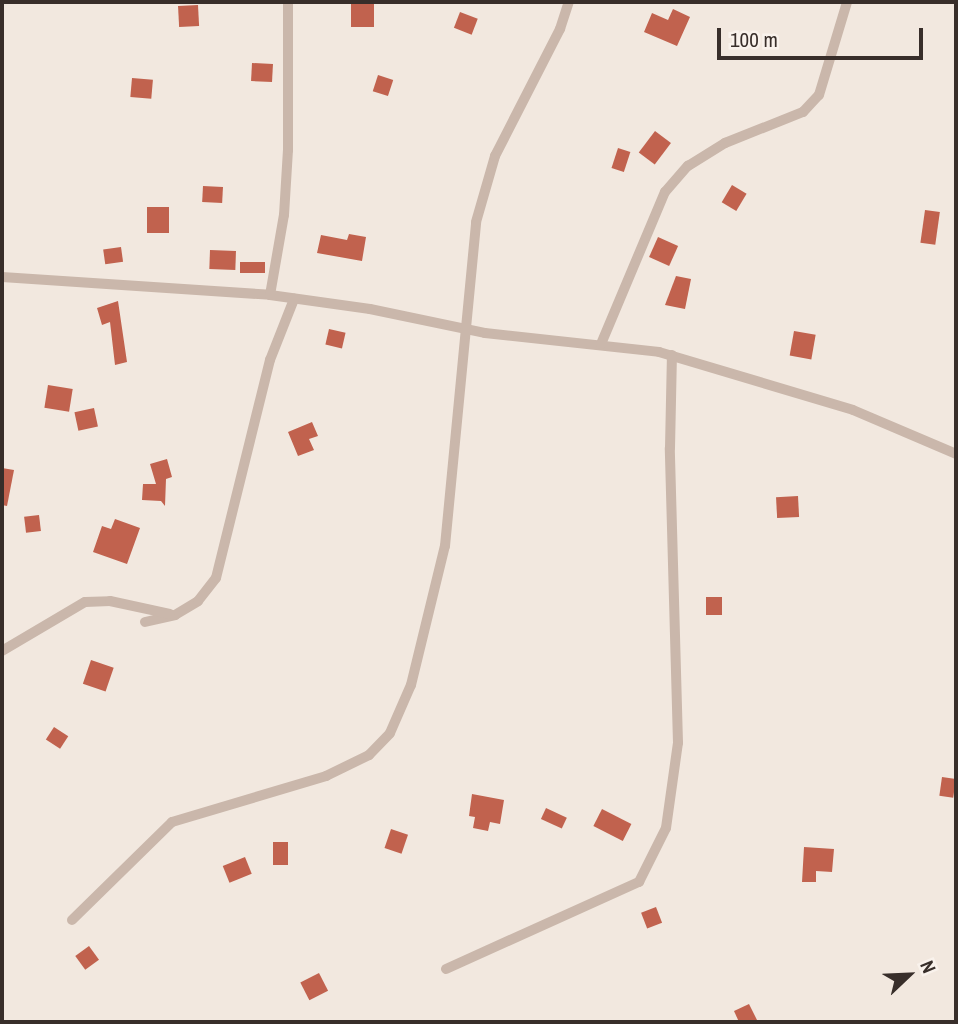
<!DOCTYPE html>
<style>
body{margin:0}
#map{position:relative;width:958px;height:1024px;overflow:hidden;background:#f2e8df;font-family:"Archivo Narrow",sans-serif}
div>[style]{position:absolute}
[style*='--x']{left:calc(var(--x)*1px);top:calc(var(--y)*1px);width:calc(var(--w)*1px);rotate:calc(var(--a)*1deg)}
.building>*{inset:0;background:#c1624e;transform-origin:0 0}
.minor>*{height:10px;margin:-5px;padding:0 5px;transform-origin:5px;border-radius:5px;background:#cab7ab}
span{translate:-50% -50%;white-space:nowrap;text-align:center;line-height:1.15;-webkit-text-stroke:7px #f9f2ec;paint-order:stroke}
.frame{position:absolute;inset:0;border:4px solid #382e2a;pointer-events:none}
.north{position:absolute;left:874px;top:940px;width:70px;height:70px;-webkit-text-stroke:5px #f9f2ec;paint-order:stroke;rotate:67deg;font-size:19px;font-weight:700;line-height:28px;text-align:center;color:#382e2a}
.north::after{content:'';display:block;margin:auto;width:24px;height:32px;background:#382e2a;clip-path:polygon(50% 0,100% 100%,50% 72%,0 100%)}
.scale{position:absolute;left:717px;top:28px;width:206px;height:32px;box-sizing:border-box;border:4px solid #382e2a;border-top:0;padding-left:9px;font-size:21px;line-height:24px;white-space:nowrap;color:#382e2a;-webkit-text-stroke:5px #f9f2ec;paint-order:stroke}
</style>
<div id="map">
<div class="building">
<i style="left:351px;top:2px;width:23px;height:25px"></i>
<i style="left:198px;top:5px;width:21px;height:20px;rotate:87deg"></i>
<i style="clip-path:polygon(673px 9px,690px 17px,677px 46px,644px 32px,652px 13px,668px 20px)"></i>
<i style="left:460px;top:12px;width:19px;height:17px;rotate:21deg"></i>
<i style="left:252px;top:63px;width:21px;height:18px;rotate:3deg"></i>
<i style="left:378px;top:75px;width:16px;height:17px;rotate:18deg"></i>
<i style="left:132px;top:78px;width:21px;height:19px;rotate:5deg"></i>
<i style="left:655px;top:131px;width:20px;height:27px;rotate:37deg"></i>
<i style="left:618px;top:148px;width:13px;height:21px;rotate:18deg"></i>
<i style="left:732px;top:185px;width:17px;height:20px;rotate:31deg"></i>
<i style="left:203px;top:186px;width:20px;height:16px;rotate:3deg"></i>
<i style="left:147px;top:207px;width:22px;height:26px"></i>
<i style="left:925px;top:210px;width:15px;height:33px;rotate:8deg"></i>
<i style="clip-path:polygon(349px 234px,366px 237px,362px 261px,317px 253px,321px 235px,347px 240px)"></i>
<i style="left:658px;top:237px;width:22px;height:22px;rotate:24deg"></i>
<i style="left:121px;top:247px;width:15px;height:18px;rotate:82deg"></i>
<i style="left:210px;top:250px;width:26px;height:19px;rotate:2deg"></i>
<i style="left:240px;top:262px;width:25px;height:11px"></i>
<i style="clip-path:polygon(676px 276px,691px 279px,685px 309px,665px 305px)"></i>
<i style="clip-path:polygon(118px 301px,127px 362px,115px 365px,110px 322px,102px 325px,97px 308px)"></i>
<i style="left:329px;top:329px;width:17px;height:16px;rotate:13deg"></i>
<i style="left:794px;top:331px;width:22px;height:25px;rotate:10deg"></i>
<i style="left:48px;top:385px;width:25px;height:23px;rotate:9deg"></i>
<i style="left:94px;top:408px;width:19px;height:20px;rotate:78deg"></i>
<i style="clip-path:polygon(312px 422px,318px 436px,309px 439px,314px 450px,298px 456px,288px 432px)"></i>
<i style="clip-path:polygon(167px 459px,172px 477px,166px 479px,165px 506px,161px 501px,142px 500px,143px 484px,156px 484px,150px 464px)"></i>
<i style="clip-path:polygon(2px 468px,14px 470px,7px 506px,2px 505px)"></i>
<i style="left:798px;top:496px;width:21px;height:22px;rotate:87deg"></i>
<i style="left:39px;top:515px;width:16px;height:15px;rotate:83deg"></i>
<i style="clip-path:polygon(115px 519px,140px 528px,127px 564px,93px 552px,102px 526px,111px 529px)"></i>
<i style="left:706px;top:597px;width:16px;height:18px"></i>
<i style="left:91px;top:660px;width:24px;height:25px;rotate:19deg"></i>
<i style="left:54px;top:727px;width:17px;height:15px;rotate:33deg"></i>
<i style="left:942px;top:777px;width:14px;height:19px;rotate:8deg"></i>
<i style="clip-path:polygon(472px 794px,504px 800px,500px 824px,490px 822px,488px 831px,473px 828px,475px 817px,469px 816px)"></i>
<i style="left:546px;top:808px;width:23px;height:12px;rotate:25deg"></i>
<i style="left:602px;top:809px;width:33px;height:19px;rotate:27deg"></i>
<i style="left:391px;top:829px;width:18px;height:20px;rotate:19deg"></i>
<i style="left:273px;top:842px;width:15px;height:23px"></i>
<i style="clip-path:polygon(804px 847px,834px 849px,832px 872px,816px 871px,816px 882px,802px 882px)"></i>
<i style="left:245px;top:857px;width:18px;height:24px;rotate:68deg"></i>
<i style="left:656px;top:907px;width:17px;height:16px;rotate:69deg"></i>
<i style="left:89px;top:946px;width:17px;height:17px;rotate:54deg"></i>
<i style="left:319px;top:973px;width:20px;height:21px;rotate:63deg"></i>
<i style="clip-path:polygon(749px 1004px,758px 1022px,739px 1022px,734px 1011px)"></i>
</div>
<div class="minor">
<i style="--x:2;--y:277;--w:269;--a:3.8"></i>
<i style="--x:270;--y:295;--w:101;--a:8"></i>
<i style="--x:370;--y:309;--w:117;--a:11.8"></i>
<i style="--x:485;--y:333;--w:175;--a:6.2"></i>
<i style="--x:659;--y:352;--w:202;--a:16.6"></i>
<i style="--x:853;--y:410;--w:112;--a:23.1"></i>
<i style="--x:270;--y:295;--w:81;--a:-80.1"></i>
<i style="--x:284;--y:215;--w:65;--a:-86.5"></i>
<i style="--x:288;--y:150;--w:148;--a:-90"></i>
<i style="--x:601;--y:344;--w:165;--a:-67.2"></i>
<i style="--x:665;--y:192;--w:35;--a:-49"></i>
<i style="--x:688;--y:166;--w:44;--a:-31.9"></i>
<i style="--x:725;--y:143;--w:84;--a:-21.7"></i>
<i style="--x:803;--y:112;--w:23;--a:-47"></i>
<i style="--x:819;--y:95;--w:97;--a:-73.2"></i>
<i style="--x:145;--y:622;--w:31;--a:-13"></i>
<i style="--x:175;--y:615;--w:27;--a:-31"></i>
<i style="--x:198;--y:601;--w:29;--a:-52"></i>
<i style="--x:216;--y:578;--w:225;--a:-76.1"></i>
<i style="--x:270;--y:360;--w:66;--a:-68.5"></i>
<i style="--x:2;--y:651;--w:96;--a:-30.6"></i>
<i style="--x:85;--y:602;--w:25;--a:-2"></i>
<i style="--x:110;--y:601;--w:61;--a:12.2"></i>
<i style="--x:72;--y:920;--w:140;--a:-44.4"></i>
<i style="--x:172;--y:822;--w:161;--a:-16.6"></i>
<i style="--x:326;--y:776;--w:48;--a:-26"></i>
<i style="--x:369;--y:755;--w:30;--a:-46"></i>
<i style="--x:390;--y:733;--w:52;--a:-66.4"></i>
<i style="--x:411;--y:685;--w:143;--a:-76.3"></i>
<i style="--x:445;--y:546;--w:325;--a:-84.5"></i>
<i style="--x:476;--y:222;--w:69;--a:-73.9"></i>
<i style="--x:495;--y:156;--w:143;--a:-62.9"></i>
<i style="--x:560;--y:29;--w:28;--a:-72"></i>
<i style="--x:446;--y:969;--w:212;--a:-24.3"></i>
<i style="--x:639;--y:882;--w:60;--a:-63.4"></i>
<i style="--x:666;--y:828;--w:86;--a:-82"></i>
<i style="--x:678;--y:743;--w:295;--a:-91.6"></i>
<i style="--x:670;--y:448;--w:93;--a:-88.8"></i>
</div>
<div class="frame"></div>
<div class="north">N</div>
<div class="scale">100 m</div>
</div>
